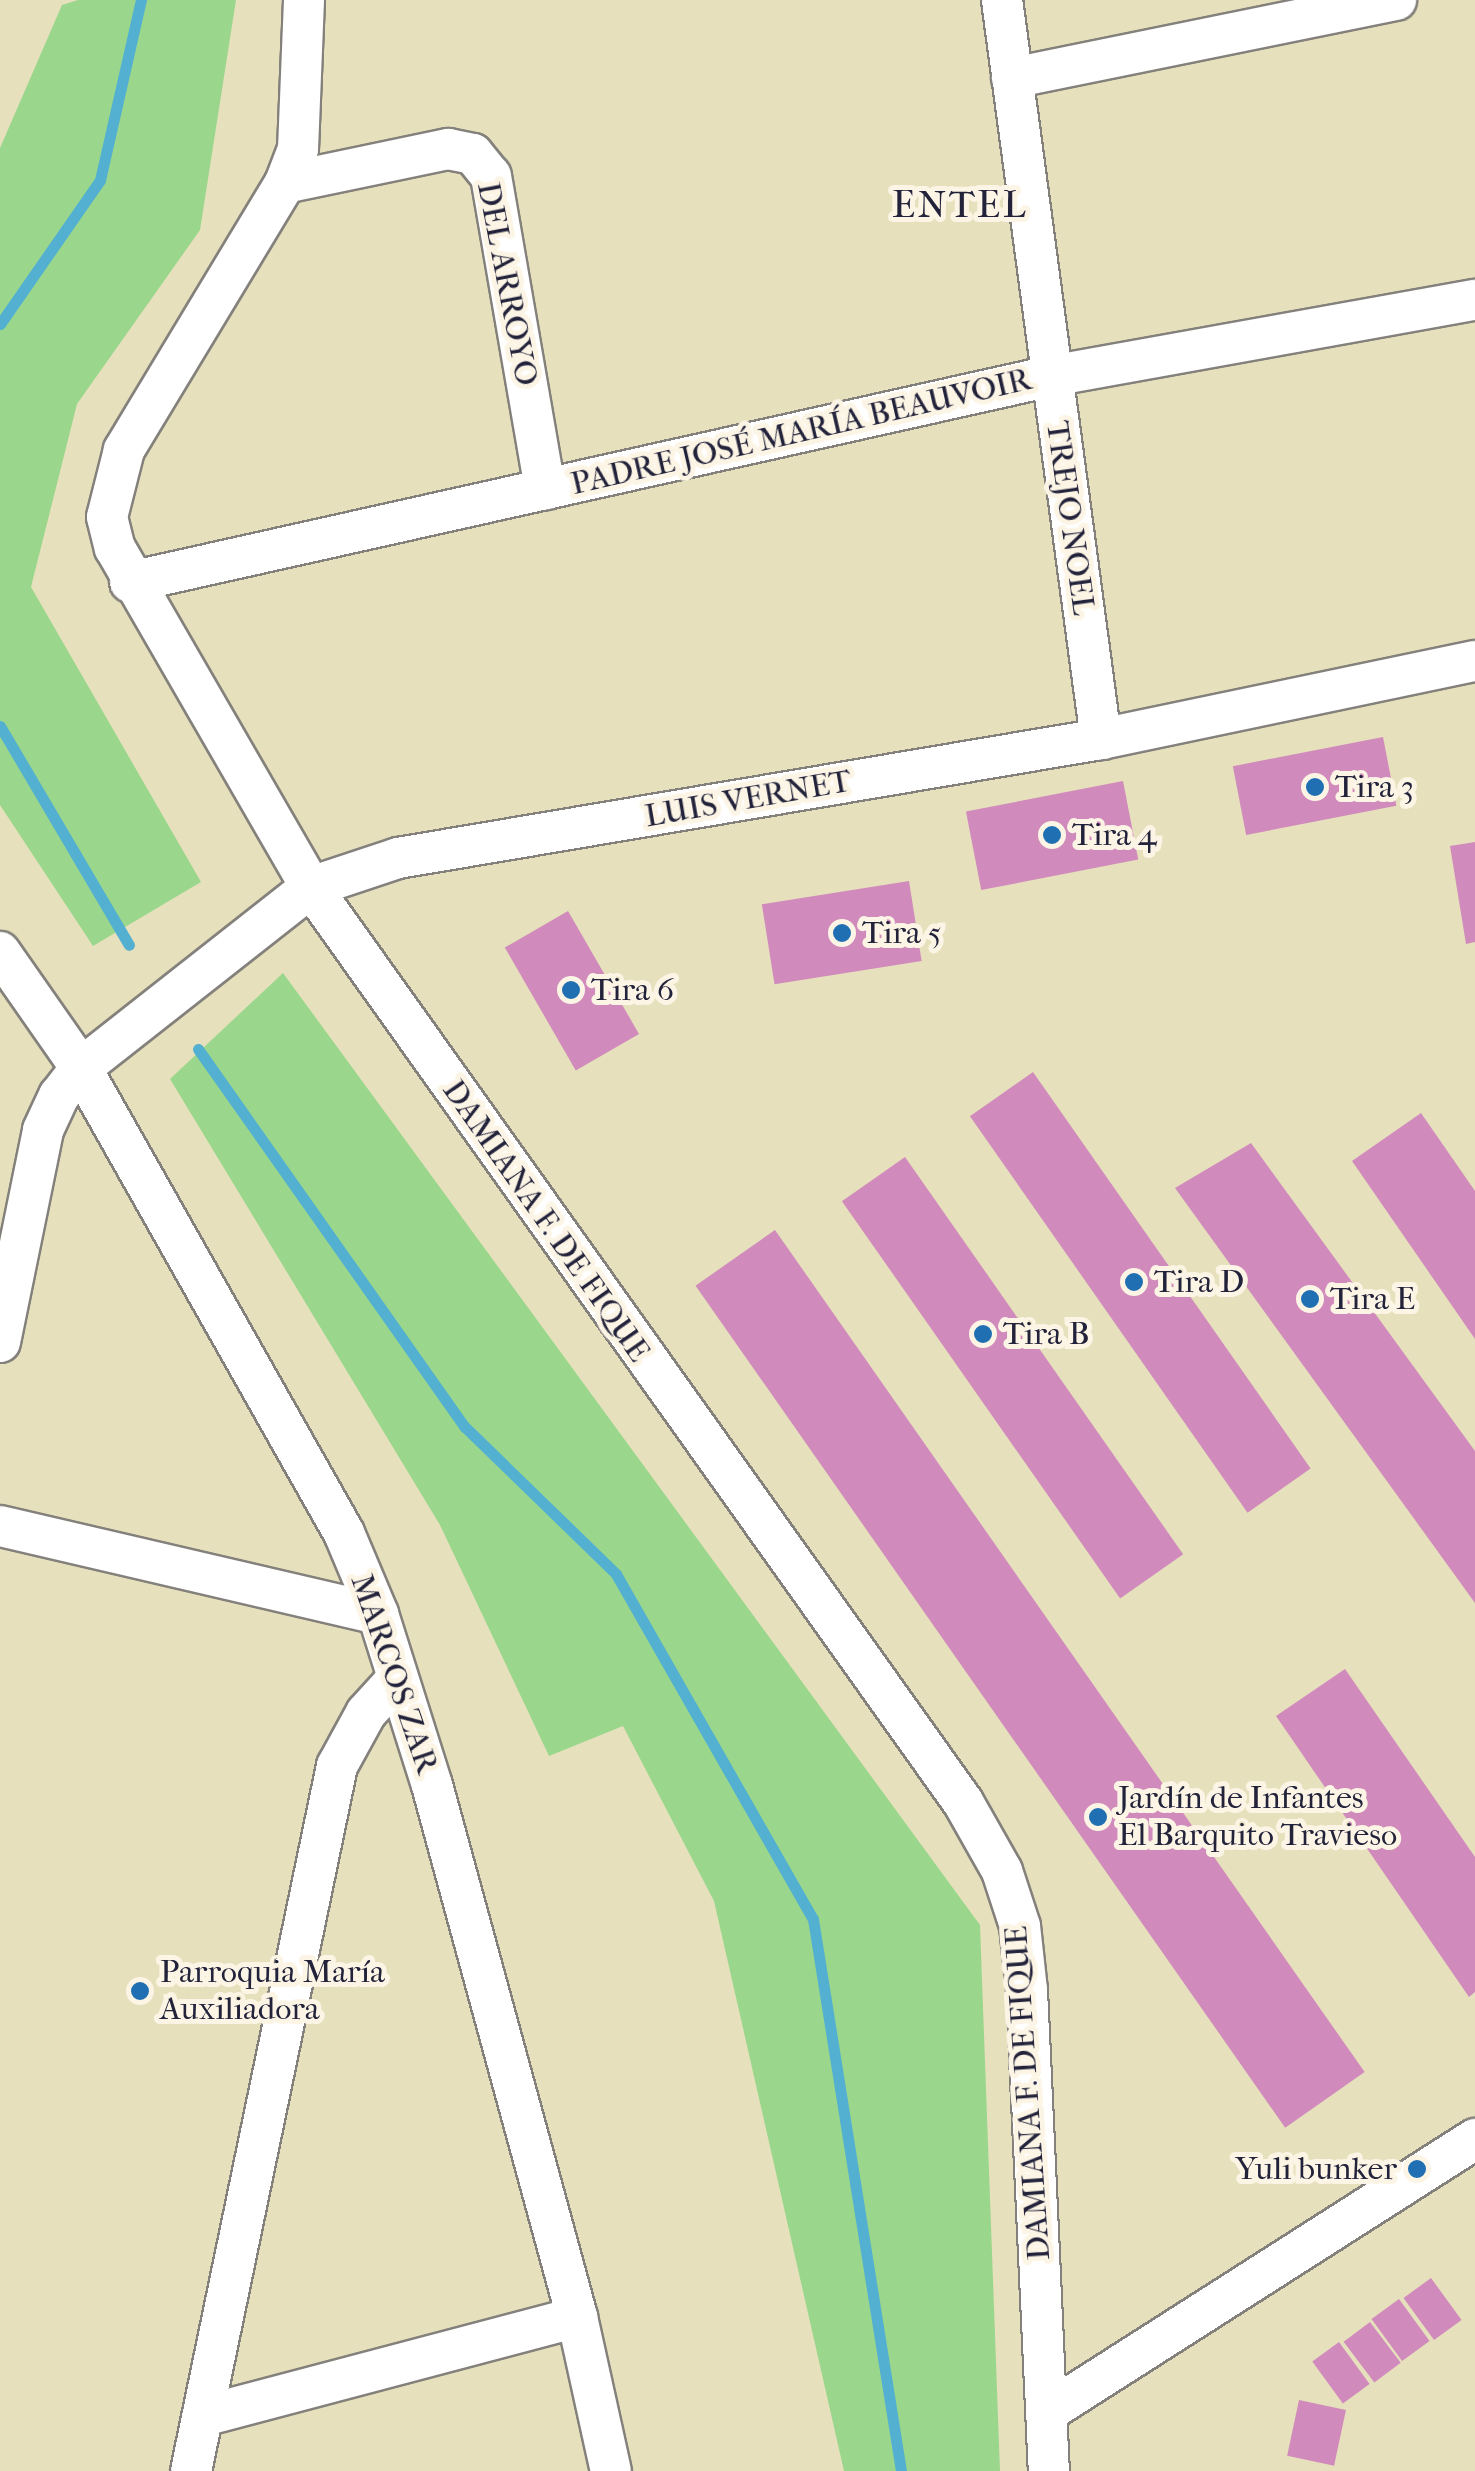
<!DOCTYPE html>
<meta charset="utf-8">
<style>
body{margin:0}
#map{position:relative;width:1475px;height:2471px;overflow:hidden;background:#e6e0bc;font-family:"IM FELL French Canon",serif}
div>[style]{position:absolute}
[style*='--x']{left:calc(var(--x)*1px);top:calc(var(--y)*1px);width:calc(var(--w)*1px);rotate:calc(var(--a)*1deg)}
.green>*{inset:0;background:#9ad78c}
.stream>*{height:11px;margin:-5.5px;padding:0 5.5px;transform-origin:5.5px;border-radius:5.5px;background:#53b0d1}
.building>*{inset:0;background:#d08bbc;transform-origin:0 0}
.roads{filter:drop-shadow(2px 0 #84817c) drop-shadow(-2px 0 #84817c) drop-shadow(0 2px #84817c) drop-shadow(0 -2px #84817c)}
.minor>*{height:40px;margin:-20px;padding:0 20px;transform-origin:20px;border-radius:20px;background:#fff}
.dots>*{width:28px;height:28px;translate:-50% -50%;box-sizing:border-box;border:5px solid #fcf5e5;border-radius:50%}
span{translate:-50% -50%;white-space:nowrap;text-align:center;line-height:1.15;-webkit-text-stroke:10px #fcf5e5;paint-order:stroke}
.street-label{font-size:32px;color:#22223b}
.poi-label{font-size:32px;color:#22223b}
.left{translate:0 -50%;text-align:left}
.right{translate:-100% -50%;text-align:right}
.quarter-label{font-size:38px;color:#22223b;letter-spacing:2.5px}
</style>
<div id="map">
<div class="green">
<i style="clip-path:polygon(78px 0,236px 0,200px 230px,77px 404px,31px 587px,201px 882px,93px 946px,0 805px,0 148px,62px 5px)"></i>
<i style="clip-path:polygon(283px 973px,980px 1925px,1000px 2471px,844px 2471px,714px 1901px,623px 1726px,549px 1756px,440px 1525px,170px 1079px)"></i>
</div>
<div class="stream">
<i style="--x:0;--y:324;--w:175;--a:-55.2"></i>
<i style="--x:100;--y:180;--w:185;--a:-77.2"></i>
<i style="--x:0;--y:726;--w:254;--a:59.5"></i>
<i style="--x:198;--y:1049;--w:463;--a:54.8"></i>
<i style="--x:465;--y:1427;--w:211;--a:44.2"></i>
<i style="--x:616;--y:1574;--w:397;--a:60.3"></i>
<i style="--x:813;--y:1919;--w:559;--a:80.94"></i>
</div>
<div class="building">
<i style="left:1383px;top:737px;width:70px;height:153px;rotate:79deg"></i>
<i style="left:1123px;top:781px;width:80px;height:160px;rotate:79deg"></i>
<i style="clip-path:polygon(1475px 842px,1475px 942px,1466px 944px,1450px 846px)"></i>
<i style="left:909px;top:881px;width:81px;height:149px;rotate:81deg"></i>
<i style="left:568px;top:911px;width:142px;height:73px;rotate:60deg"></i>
<i style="left:1033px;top:1072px;width:484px;height:77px;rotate:55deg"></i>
<i style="clip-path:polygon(1421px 1113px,1475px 1191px,1475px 1339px,1352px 1161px)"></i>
<i style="clip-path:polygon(1251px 1143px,1475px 1451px,1475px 1603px,1175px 1188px)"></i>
<i style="left:905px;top:1157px;width:485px;height:77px;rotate:55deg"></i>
<i style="left:775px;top:1230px;width:1028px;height:97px;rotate:55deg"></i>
<i style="clip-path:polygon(1345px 1669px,1475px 1857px,1475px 1992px,1469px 1997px,1276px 1716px)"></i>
<i style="left:1431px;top:2278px;width:52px;height:34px;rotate:54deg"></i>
<i style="left:1399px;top:2299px;width:52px;height:34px;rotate:54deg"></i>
<i style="left:1370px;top:2322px;width:51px;height:33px;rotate:53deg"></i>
<i style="left:1339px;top:2342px;width:52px;height:33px;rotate:54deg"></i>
<i style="left:1299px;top:2400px;width:48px;height:57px;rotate:12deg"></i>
</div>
<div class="roads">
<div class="minor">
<i style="--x:304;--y:0;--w:149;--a:92.3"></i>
<i style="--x:298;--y:149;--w:36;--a:111"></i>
<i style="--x:285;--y:183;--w:312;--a:121.1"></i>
<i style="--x:124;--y:450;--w:69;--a:104.2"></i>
<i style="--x:107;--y:517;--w:32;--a:76"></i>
<i style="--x:115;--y:548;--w:392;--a:60"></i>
<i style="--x:311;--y:887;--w:1124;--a:54.53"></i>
<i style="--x:963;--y:1802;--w:79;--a:60.5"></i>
<i style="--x:1002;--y:1871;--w:58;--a:71.9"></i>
<i style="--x:1020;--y:1926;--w:64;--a:83.8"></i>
<i style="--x:1027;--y:1990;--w:482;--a:87.4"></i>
<i style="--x:1002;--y:0;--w:746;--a:82.37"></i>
<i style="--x:1012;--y:78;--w:392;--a:-11.5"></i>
<i style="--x:285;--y:183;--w:167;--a:-11.8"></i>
<i style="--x:448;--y:149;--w:25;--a:11"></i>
<i style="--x:473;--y:154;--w:28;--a:51"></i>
<i style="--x:491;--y:176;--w:318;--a:80.2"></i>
<i style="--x:130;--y:582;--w:944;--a:-12.61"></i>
<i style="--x:1051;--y:376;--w:431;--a:-10.2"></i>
<i style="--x:0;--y:952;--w:141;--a:55.1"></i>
<i style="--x:81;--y:1068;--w:534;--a:60.51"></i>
<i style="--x:344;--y:1533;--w:88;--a:67.2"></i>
<i style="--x:378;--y:1614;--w:179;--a:72.5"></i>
<i style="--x:432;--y:1785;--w:551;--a:74.75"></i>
<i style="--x:577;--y:2317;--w:158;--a:77.6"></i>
<i style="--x:0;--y:1342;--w:216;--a:-78.5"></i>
<i style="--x:43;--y:1130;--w:38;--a:-65"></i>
<i style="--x:59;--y:1096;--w:36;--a:-52"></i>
<i style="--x:81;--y:1068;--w:293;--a:-38.2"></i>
<i style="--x:311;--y:887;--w:92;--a:-18.4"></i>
<i style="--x:398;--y:858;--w:713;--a:-9.61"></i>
<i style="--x:1101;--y:739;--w:382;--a:-11.8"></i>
<i style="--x:0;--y:1526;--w:388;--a:13.1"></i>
<i style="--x:1047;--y:2412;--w:508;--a:-32.53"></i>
<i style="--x:203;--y:2416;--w:387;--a:-14.8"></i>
<i style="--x:191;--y:2471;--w:720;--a:-78.3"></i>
<i style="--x:337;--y:1766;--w:60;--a:-61.3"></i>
<i style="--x:366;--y:1713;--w:47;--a:-47.6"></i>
</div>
</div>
<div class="dots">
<i style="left:1315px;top:787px;background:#1f6fb2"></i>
<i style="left:1052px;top:835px;background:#1f6fb2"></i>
<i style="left:842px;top:933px;background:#1f6fb2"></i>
<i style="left:571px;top:990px;background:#1f6fb2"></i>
<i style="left:1134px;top:1282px;background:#1f6fb2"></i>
<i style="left:1310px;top:1299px;background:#1f6fb2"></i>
<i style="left:983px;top:1334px;background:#1f6fb2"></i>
<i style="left:1098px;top:1817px;background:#1f6fb2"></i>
<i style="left:140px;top:1991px;background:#1f6fb2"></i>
<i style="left:1417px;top:2169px;background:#1f6fb2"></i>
</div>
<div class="street-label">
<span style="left:507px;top:284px;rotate:79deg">DEL ARROYO</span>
<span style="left:801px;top:432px;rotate:-13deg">PADRE JOSÉ MARÍA BEAUVOIR</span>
<span style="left:1070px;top:518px;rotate:82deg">TREJO NOEL</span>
<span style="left:748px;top:799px;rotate:-10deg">LUIS VERNET</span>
<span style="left:546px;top:1221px;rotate:55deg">DAMIANA F. DE FIQUE</span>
<span style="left:394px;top:1674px;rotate:71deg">MARCOS ZAR</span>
<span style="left:1028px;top:2093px;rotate:-94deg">DAMIANA F. DE FIQUE</span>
</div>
<div class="poi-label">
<span class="left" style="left:1335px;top:787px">Tira 3</span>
<span class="left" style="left:1072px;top:835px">Tira 4</span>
<span class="left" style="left:862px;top:933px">Tira 5</span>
<span class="left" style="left:591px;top:990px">Tira 6</span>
<span class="left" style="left:1154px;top:1282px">Tira D</span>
<span class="left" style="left:1330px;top:1299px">Tira E</span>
<span class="left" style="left:1003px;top:1334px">Tira B</span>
<span class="left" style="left:1118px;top:1817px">Jardín de Infantes<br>El Barquito Travieso</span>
<span class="left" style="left:160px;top:1991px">Parroquia María<br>Auxiliadora</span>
<span class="right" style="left:1397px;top:2169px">Yuli bunker</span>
</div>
<div class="quarter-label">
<span style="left:960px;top:205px">ENTEL</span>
</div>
</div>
